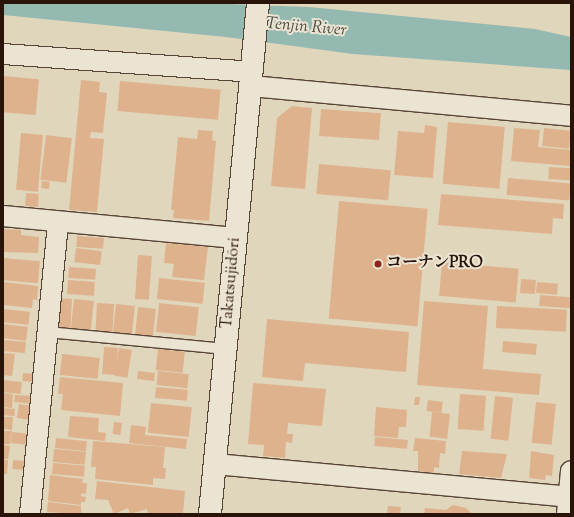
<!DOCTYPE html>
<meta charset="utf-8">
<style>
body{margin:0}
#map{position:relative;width:574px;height:517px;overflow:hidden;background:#e0d6bb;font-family:"Sorts Mill Goudy","Noto Serif JP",serif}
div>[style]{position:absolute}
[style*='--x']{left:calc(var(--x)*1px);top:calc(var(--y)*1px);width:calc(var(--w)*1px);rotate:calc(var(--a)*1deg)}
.water>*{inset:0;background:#94b9b1}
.building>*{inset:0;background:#dfb28e;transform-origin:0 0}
.roads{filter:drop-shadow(1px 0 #584436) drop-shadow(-1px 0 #584436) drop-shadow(0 1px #584436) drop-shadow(0 -1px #584436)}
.lane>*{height:10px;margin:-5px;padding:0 5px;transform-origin:5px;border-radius:5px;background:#ebe4d3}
.street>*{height:20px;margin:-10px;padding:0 10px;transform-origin:10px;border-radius:10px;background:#ebe4d3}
.secondary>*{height:22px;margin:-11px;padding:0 11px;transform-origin:11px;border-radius:11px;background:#ebe4d3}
.dots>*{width:11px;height:11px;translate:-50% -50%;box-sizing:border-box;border:2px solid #ebe4d3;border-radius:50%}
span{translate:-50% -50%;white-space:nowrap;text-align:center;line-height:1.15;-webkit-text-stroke:4px #ebe4d3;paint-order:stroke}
.poi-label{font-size:16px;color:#2a140a;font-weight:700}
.left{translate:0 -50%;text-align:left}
.street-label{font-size:16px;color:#2a140a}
.water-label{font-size:17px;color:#4f4e44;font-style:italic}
.frame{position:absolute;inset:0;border:4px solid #2a140a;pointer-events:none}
</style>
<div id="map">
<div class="water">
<i style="clip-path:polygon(3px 3px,202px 3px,309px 7px,535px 29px,571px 37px,571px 70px,353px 54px,226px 37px,3px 15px)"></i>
</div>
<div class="building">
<i style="left:3px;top:76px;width:36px;height:36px;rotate:5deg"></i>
<i style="clip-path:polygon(81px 80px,100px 82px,99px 92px,107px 93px,103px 133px,91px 132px,90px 138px,104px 139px,97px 212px,69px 210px)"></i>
<i style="left:120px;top:81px;width:101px;height:30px;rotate:5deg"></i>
<i style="clip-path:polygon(292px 106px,312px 108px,305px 189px,271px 186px,277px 118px)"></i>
<i style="left:321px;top:109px;width:60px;height:27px;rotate:4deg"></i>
<i style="left:448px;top:122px;width:57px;height:62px;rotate:5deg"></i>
<i style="clip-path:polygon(425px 125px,437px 127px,433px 178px,394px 175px,398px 131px,424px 133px)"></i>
<i style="clip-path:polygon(514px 128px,540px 130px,538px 147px,571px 150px,571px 166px,511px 161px)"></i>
<i style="left:544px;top:128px;width:27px;height:18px;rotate:6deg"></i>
<i style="clip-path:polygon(198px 130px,213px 131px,212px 140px,216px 141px,209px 221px,173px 218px,174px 210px,171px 210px,178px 137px,197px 139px)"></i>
<i style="left:21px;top:133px;width:22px;height:57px;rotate:5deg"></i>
<i style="left:46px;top:135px;width:26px;height:45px;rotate:7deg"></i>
<i style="left:319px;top:164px;width:72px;height:30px;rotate:5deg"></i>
<i style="left:549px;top:167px;width:22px;height:12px;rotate:3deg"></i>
<i style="left:508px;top:178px;width:63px;height:17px;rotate:5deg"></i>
<i style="left:42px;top:181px;width:8px;height:7px;rotate:7deg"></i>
<i style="left:26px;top:193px;width:13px;height:13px;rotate:4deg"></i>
<i style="clip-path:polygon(441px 194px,564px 204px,563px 219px,553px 218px,552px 234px,438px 225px)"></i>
<i style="left:339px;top:201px;width:89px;height:118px;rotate:5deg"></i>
<i style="clip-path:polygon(3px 229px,21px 230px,21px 235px,39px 237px,38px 253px,3px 252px)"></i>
<i style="left:77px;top:236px;width:27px;height:11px;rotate:4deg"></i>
<i style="clip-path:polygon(166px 243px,208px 247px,204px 280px,172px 277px,174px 264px,164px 263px)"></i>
<i style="left:76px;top:248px;width:26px;height:14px;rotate:7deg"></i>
<i style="left:138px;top:255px;width:14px;height:44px;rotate:4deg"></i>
<i style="left:3px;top:258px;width:37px;height:22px;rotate:5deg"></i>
<i style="left:442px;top:262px;width:77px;height:34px;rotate:5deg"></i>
<i style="left:69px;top:267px;width:27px;height:11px;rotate:4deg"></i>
<i style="left:159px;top:278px;width:46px;height:21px;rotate:6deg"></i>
<i style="left:521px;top:279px;width:15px;height:14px;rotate:4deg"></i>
<i style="left:68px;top:280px;width:27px;height:14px;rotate:4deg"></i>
<i style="clip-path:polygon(3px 282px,38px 286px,37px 300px,33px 299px,32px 308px,3px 305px)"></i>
<i style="left:537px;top:282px;width:21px;height:11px;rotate:5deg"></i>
<i style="left:540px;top:295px;width:31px;height:11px;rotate:4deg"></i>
<i style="left:55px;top:298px;width:17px;height:31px;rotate:3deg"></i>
<i style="left:74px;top:299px;width:20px;height:32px;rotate:6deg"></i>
<i style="clip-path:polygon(424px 301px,488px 306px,483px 369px,541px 374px,539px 395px,417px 385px)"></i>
<i style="left:97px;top:303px;width:17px;height:30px;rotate:3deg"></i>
<i style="left:159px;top:303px;width:40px;height:29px;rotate:6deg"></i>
<i style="left:116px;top:304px;width:19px;height:30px;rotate:6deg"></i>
<i style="left:497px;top:306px;width:70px;height:22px;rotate:3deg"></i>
<i style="left:138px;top:307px;width:18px;height:28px;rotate:6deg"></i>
<i style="left:3px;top:309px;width:27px;height:13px;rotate:6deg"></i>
<i style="clip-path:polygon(267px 319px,409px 332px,406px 372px,305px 363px,303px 381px,262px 377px)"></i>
<i style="left:3px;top:324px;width:25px;height:14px;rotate:7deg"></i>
<i style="left:3px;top:340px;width:23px;height:11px;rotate:5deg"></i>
<i style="left:503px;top:341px;width:34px;height:11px;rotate:5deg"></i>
<i style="left:104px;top:347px;width:14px;height:27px;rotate:4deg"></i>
<i style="left:119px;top:348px;width:13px;height:28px;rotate:9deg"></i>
<i style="left:158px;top:349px;width:27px;height:21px;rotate:6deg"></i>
<i style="clip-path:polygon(3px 353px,15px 354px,12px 376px,3px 375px)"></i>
<i style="left:62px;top:354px;width:38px;height:21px;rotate:6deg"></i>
<i style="left:138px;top:371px;width:17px;height:8px;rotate:7deg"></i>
<i style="left:158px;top:371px;width:31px;height:14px;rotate:6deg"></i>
<i style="left:23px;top:373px;width:12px;height:8px;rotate:5deg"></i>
<i style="clip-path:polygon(60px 377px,123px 383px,120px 416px,61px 410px,63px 394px,58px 394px)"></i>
<i style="left:3px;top:380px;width:19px;height:12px;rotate:6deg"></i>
<i style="clip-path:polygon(253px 383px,326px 389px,322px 426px,288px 423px,287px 434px,293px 434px,292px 443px,286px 442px,285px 458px,263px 456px,264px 445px,248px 444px)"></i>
<i style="left:156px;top:387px;width:32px;height:11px;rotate:5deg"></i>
<i style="clip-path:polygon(3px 393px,13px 394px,12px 408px,3px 407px)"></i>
<i style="left:460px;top:394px;width:26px;height:35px;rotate:4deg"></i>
<i style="clip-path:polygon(15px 395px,33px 396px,32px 404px,14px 402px)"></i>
<i style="left:495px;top:396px;width:18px;height:43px;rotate:6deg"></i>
<i style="clip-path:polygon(415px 397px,420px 397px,419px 405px,414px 405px)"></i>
<i style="left:428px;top:400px;width:15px;height:11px;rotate:8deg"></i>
<i style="left:536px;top:402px;width:20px;height:41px;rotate:6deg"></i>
<i style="left:151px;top:403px;width:41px;height:30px;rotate:6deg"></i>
<i style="left:19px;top:404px;width:12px;height:14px;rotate:9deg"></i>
<i style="clip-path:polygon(376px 407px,407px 410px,406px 427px,399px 427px,398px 438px,374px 436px)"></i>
<i style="left:3px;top:408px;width:12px;height:7px;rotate:5deg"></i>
<i style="left:432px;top:412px;width:18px;height:25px;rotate:6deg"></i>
<i style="clip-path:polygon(70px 416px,99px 418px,98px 432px,106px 433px,105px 441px,68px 437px)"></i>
<i style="clip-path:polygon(3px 417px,13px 417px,12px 430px,3px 429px)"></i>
<i style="left:114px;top:422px;width:8px;height:12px;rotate:7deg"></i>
<i style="clip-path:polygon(131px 425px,146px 427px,145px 435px,187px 439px,186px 449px,129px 443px)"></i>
<i style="clip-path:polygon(3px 431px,12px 431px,10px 444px,3px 444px)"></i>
<i style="left:12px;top:432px;width:17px;height:11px;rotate:7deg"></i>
<i style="left:375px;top:437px;width:33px;height:9px;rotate:5deg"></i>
<i style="left:56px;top:438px;width:31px;height:10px;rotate:6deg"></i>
<i style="clip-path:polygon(415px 438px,446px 441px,445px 454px,440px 453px,439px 468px,434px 467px,434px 473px,418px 471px,418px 451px,413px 451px)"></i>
<i style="clip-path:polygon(93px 441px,165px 447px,163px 468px,166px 468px,165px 479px,153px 478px,153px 485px,95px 479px,96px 467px,91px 467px)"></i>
<i style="clip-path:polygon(3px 445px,10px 446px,8px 459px,3px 459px)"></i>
<i style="left:54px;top:449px;width:32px;height:13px;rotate:5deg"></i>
<i style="clip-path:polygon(462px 451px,507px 454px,501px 478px,459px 474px)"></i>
<i style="clip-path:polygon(531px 451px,554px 455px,552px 476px,546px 475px,545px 480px,529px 478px)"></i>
<i style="clip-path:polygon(3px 460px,8px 460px,7px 474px,3px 474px)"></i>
<i style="left:13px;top:460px;width:13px;height:9px;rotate:4deg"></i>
<i style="left:53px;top:463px;width:32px;height:11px;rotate:5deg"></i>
<i style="clip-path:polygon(50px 475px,83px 479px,82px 483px,87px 483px,86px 494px,82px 493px,81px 496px,86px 497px,85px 502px,81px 502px,81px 505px,48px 501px)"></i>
<i style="clip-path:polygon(97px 481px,185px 491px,183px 514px,148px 514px,147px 509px,130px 514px,128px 508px,114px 514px,108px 500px,95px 499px)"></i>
<i style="clip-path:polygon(48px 502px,81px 506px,81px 514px,47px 512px)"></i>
<i style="clip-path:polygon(453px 505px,466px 508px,472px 514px,424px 514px,425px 508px,446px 510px)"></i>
<i style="clip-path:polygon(388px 506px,401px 507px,400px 514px,387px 514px)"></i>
</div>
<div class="roads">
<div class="lane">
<i style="--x:47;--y:332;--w:180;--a:5.4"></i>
</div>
<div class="street">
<i style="--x:3;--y:54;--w:250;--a:4.1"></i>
<i style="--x:250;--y:86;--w:322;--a:5.3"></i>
<i style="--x:3;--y:216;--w:234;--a:5.4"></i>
<i style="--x:215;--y:464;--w:358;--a:5.3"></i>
<i style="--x:30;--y:514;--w:293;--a:-84.5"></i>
<i style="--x:567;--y:514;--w:43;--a:-84.7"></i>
</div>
<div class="secondary">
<i style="--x:210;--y:514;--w:513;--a:-84.63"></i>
</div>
</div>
<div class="dots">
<i style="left:378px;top:264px;background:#8f2418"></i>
</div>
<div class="poi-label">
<span class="left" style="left:386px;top:264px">コーナンPRO</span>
</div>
<div class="street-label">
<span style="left:232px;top:283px;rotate:-85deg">Takatsujidōri</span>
</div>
<div class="water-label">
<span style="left:306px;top:28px;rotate:5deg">Tenjin River</span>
</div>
<div class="frame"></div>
</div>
